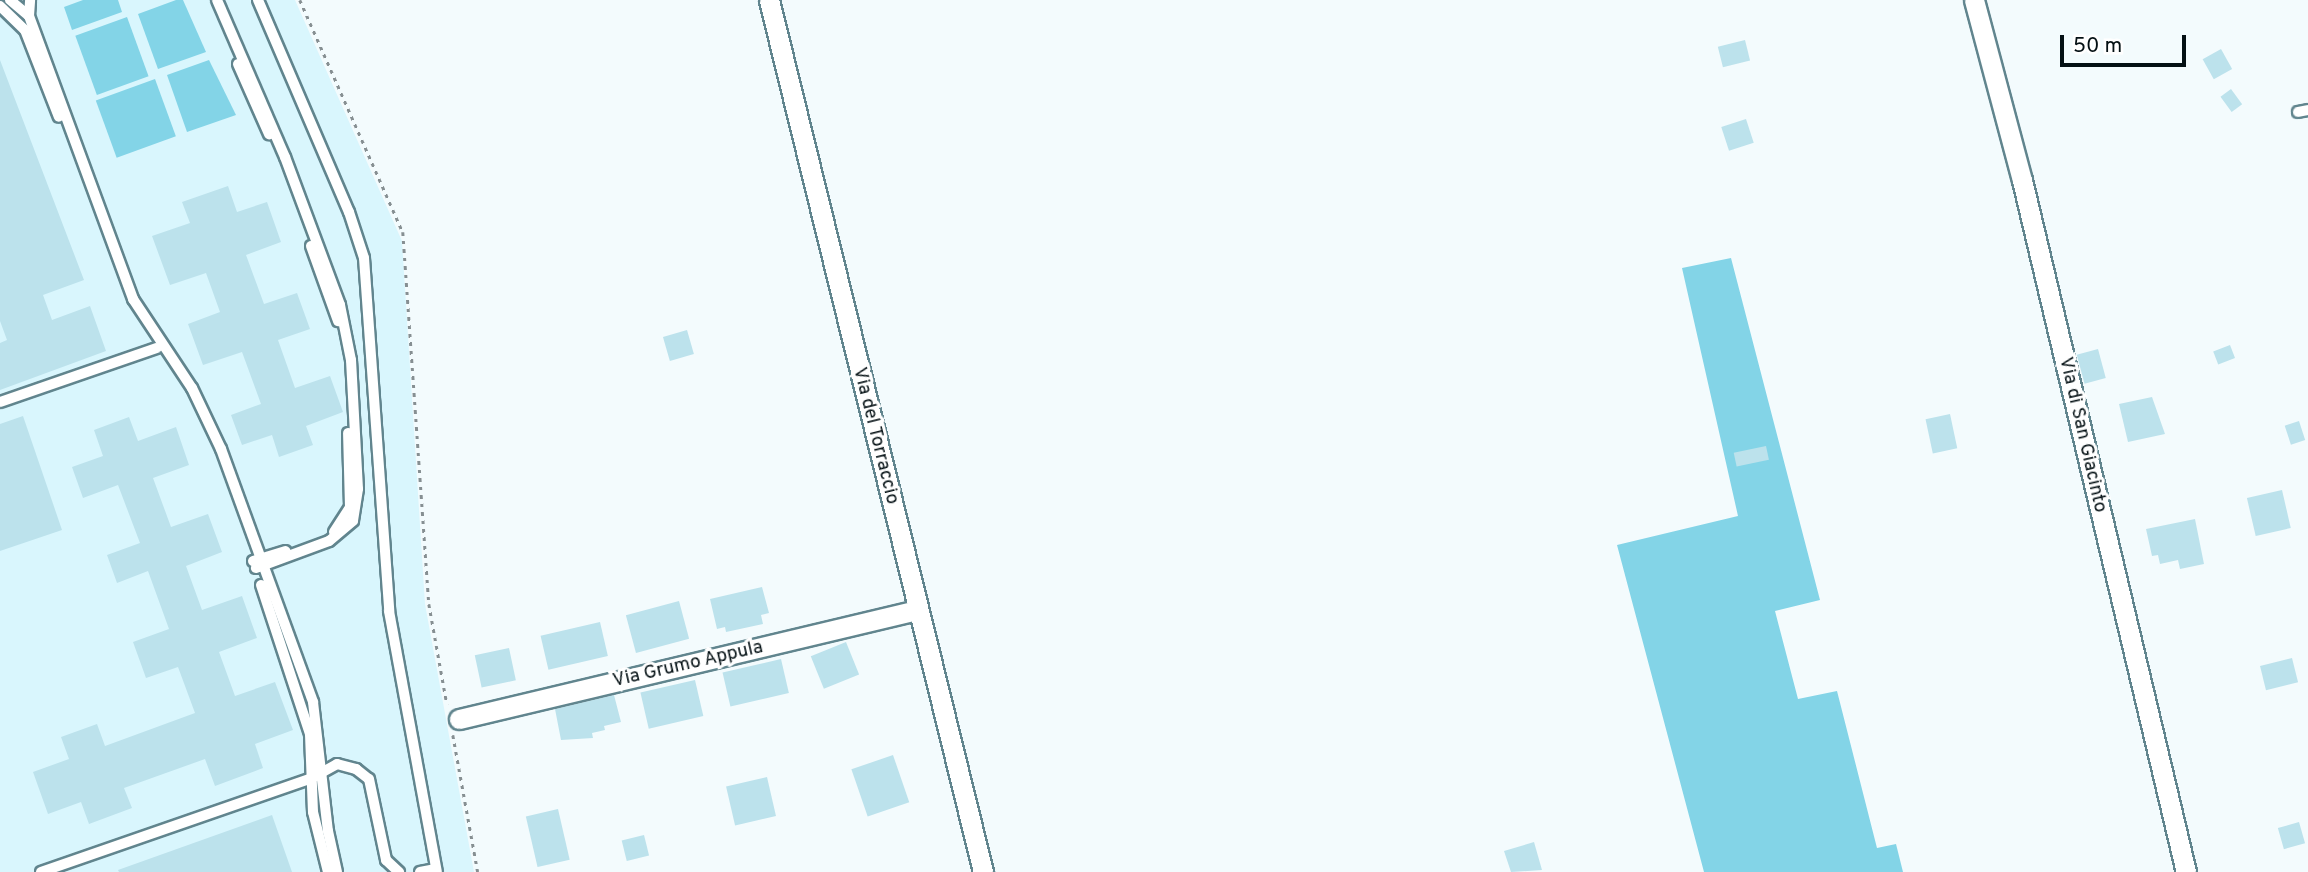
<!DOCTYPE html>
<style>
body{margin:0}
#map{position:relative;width:2308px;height:872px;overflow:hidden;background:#f3fbfd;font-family:Overpass,sans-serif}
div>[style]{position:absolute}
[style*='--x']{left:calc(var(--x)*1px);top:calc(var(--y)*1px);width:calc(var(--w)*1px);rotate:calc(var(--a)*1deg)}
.built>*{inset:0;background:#d9f6fd}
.green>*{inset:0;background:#83d4e7;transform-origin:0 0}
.building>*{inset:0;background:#bce2ec;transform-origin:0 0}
.path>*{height:2.5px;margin-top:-1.25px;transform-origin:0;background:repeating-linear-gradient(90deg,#868f92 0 3.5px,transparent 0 8.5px)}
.roads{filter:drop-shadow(2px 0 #61858e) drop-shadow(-2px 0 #61858e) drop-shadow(0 2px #61858e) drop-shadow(0 -2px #61858e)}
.service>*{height:10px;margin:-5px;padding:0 5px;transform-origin:5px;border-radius:5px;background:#fff}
.minor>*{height:19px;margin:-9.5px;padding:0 9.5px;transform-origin:9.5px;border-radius:9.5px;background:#fff}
span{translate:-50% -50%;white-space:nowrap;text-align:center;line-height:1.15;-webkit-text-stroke:6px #fff;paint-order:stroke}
.street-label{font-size:19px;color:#041014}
.scale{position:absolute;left:2060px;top:35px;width:126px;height:32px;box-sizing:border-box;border:4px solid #041014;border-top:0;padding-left:9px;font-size:21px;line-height:24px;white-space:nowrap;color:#041014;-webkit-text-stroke:5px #fff;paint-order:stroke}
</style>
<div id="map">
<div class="built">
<i style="clip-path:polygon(0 0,295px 0,402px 241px,425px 604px,474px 872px,0 872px)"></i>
</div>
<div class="green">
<i style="clip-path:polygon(83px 0,118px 0,122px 12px,72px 30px,64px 7px)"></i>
<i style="clip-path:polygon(176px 0,183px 0,206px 52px,158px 69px,138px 14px)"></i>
<i style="left:127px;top:17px;width:63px;height:55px;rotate:70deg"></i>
<i style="clip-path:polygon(209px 60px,236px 115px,187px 132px,167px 75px)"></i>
<i style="left:155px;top:79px;width:61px;height:63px;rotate:70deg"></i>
<i style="clip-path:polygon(1731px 258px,1820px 600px,1775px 611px,1798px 699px,1837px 691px,1877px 848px,1896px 844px,1903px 872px,1704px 872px,1617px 545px,1738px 516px,1682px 268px)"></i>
</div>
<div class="building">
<i style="left:1745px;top:40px;width:21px;height:28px;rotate:76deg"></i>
<i style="left:2221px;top:49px;width:23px;height:21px;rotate:61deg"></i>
<i style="clip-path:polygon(0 60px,84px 280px,43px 295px,52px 320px,90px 306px,106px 351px,0 390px,0 343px,7px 340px,0 321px)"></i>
<i style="left:2231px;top:89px;width:19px;height:13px;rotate:54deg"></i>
<i style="left:1746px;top:119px;width:25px;height:26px;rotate:72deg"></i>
<i style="clip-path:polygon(228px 186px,237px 212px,267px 202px,281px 242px,246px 255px,264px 304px,297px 293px,310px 329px,278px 340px,295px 388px,330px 376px,343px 412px,306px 426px,313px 445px,279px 457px,272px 435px,242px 445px,231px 415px,261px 404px,242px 352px,203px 365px,188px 324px,220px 312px,206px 273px,170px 285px,152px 236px,190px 223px,182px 202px)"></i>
<i style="left:687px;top:330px;width:25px;height:25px;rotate:74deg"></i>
<i style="left:2230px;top:345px;width:14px;height:18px;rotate:69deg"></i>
<i style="left:2098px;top:349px;width:30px;height:22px;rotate:75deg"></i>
<i style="clip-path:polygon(2152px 397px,2165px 434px,2128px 442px,2119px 404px)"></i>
<i style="left:1950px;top:414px;width:35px;height:25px;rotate:78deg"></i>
<i style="clip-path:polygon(23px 416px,62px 530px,0 551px,0 424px)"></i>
<i style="clip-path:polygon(129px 417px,138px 441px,176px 427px,189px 465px,153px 478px,171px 527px,208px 514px,222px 552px,186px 566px,202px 610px,242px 596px,257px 638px,219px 652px,235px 696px,275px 682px,293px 730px,255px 744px,263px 768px,215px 786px,205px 759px,124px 788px,132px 808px,89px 824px,81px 802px,48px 814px,33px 772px,69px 759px,61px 737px,97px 724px,105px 746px,195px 713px,178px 667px,146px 678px,133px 642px,169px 629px,148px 571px,117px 583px,107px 555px,140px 543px,118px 485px,83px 498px,72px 467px,103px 456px,94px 430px)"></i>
<i style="left:2299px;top:421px;width:20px;height:15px;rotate:72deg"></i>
<i style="left:1766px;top:446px;width:14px;height:33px;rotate:78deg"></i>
<i style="left:2282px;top:490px;width:39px;height:36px;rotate:77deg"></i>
<i style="clip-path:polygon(2195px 519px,2204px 564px,2180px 569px,2178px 560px,2160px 564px,2158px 555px,2152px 556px,2146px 529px)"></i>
<i style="clip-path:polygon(762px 587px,769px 613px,761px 615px,763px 624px,726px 632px,725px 627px,717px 629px,710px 599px)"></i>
<i style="left:679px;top:601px;width:39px;height:55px;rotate:75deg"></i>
<i style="left:600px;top:622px;width:35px;height:61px;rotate:77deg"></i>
<i style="left:846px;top:642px;width:35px;height:38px;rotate:68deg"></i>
<i style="left:509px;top:648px;width:33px;height:35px;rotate:78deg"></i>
<i style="left:2292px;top:658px;width:25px;height:33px;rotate:76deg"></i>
<i style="left:781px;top:659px;width:35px;height:60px;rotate:77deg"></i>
<i style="left:695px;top:680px;width:37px;height:56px;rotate:77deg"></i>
<i style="clip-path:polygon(614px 695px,621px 722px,604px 726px,605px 730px,592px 733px,593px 738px,561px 740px,555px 709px)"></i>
<i style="left:893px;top:755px;width:50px;height:44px;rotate:71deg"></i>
<i style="left:767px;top:777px;width:40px;height:42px;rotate:77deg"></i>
<i style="left:558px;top:809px;width:52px;height:33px;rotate:77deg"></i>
<i style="clip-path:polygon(272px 815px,292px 872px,119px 872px,118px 870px)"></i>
<i style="left:2299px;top:822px;width:22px;height:22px;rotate:74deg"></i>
<i style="left:644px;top:835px;width:21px;height:23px;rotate:76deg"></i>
<i style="clip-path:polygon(1534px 842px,1542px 870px,1511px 872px,1504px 851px)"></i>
</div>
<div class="path">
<i style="--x:300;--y:0;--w:254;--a:66.1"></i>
<i style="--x:403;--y:232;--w:373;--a:86"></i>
<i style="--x:429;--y:604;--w:102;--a:79.8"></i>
<i style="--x:453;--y:735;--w:139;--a:79.7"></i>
</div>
<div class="roads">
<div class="service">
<i style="--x:10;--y:0;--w:25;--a:40"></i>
<i style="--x:29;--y:16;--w:302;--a:69.8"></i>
<i style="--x:133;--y:299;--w:107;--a:56.5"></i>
<i style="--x:192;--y:388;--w:68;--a:64.6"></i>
<i style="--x:221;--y:449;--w:269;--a:70"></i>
<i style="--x:313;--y:702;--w:130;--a:83.4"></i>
<i style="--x:328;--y:831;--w:42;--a:77.6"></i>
<i style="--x:217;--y:0;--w:171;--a:66.6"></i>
<i style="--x:285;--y:157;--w:158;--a:69.6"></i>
<i style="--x:340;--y:305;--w:56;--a:78.7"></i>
<i style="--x:351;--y:360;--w:129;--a:86.9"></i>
<i style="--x:358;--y:489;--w:32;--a:99"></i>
<i style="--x:353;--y:521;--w:31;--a:140"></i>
<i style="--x:329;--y:541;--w:78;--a:159.7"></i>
<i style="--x:258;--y:0;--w:231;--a:66.8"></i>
<i style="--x:349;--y:212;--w:48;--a:71.9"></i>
<i style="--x:364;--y:258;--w:354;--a:85.9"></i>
<i style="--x:389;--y:611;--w:265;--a:79.6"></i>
<i style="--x:0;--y:6;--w:35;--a:44"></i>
<i style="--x:25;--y:30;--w:93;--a:68.7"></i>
<i style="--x:29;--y:16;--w:16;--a:-86"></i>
<i style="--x:238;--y:64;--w:77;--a:66.1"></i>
<i style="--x:2298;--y:112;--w:10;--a:-11"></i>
<i style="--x:311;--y:246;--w:80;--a:70.2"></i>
<i style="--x:0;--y:402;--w:166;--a:-19"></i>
<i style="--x:334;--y:532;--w:30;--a:-57"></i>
<i style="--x:350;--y:507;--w:74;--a:-91.5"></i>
<i style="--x:253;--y:561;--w:34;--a:-17"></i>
<i style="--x:261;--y:585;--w:157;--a:71.8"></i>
<i style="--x:310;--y:734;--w:78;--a:87.8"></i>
<i style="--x:313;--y:812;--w:62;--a:76"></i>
<i style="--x:41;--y:872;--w:287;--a:-19.1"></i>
<i style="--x:312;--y:778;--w:29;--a:-29"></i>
<i style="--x:337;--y:764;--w:20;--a:15"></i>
<i style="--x:356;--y:769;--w:16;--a:38"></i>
<i style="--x:369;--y:779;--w:83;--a:78.1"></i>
<i style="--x:386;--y:860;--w:18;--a:43"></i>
<i style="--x:420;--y:872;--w:16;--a:-11"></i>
</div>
<div class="minor">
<i style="--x:769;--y:0;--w:898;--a:76.21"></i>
<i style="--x:1974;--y:0;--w:186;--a:75.1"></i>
<i style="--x:2022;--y:180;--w:711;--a:76.67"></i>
<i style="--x:459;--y:719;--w:471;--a:-13.4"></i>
</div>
</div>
<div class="street-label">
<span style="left:2082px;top:435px;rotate:77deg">Via di San Giacinto</span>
<span style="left:875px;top:436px;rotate:76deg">Via del Torraccio</span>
<span style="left:688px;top:665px;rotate:-13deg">Via Grumo Appula</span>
</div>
<div class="scale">50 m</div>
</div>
